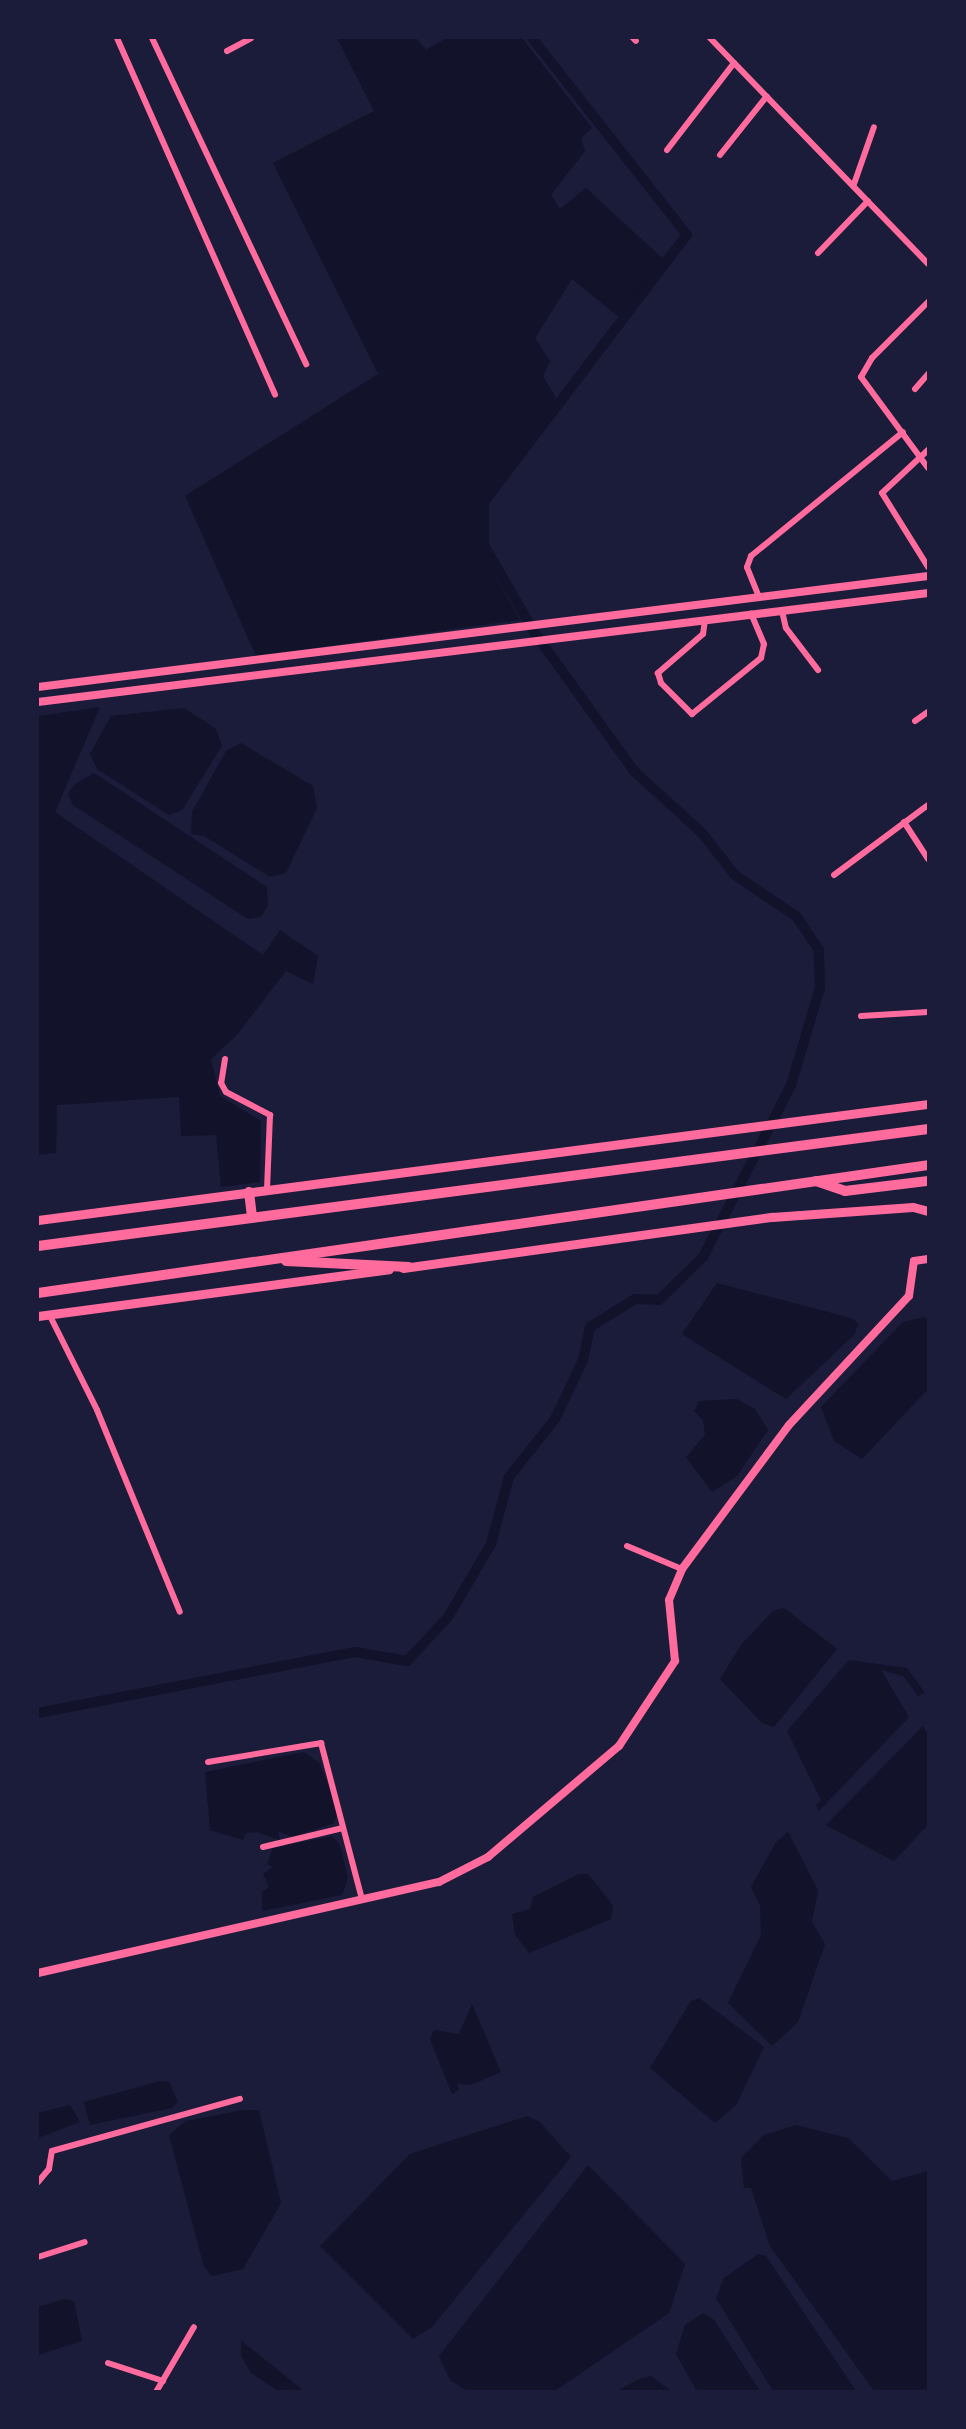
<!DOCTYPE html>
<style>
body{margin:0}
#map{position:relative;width:966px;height:2429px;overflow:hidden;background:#1b1b3a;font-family:Karla,sans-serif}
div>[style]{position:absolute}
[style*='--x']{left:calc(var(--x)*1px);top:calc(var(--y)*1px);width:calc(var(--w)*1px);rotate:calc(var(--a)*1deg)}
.water>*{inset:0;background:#12122b}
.canal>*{height:10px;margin:-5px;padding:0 5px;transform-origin:5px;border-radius:5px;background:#12122b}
.minor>*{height:6px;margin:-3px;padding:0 3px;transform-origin:3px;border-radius:3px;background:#ff6b9d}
.tertiary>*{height:8px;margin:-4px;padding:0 4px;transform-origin:4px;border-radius:4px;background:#ff6b9d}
.secondary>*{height:9px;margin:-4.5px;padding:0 4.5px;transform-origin:4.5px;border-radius:4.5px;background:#ff6b9d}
.trunk>*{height:10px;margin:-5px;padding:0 5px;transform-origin:5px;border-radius:5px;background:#ff6b9d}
span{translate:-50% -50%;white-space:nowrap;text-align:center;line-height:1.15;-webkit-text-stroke:4.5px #1b1b3a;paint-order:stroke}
.frame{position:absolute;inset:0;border:39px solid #1b1b3a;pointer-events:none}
</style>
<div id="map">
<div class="water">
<i style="clip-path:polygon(337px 38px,416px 38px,426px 50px,446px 38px,522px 38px,592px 128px,581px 138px,585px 151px,551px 195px,560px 209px,586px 188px,663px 259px,619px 317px,572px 279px,535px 338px,550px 361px,543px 376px,556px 398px,480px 499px,481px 550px,520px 620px,256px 656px,185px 496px,378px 374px,273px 163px,374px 111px)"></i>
<i style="clip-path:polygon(100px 707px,55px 812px,263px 955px,280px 930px,318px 956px,313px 984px,286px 971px,236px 1036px,211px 1059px,220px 1096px,261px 1121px,260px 1182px,221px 1187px,216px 1135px,181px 1136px,179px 1097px,57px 1105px,56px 1153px,38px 1155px,38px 716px)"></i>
<i style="clip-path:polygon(184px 708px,216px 729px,222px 746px,182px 810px,169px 815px,97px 769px,90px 754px,111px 716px)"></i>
<i style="clip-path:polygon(241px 743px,313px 786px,317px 808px,286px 873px,270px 877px,204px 836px,191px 834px,192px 812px,226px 751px)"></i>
<i style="clip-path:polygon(94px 773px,267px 887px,268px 905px,261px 917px,248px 919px,73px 805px,68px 794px,75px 784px)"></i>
<i style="clip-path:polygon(717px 1283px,851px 1318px,858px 1323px,855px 1334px,786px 1399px,682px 1334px)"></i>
<i style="clip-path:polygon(924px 1317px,928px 1320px,928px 1389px,862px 1459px,834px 1441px,821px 1407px,903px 1322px)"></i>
<i style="clip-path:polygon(737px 1399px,755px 1409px,768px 1430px,737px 1476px,712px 1492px,686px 1457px,705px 1435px,703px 1420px,694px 1411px,699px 1401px)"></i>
<i style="clip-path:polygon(784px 1608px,837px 1649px,774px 1727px,762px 1723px,720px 1679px,741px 1645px,774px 1610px)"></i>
<i style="clip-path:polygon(849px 1660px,907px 1668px,925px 1693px,918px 1696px,903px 1676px,881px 1670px,909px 1717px,819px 1811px,816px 1805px,821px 1800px,787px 1731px)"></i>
<i style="clip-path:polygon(923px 1726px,928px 1735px,928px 1825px,894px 1861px,826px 1825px)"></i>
<i style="clip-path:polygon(304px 1752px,320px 1764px,338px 1810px,334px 1823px,293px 1837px,278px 1831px,280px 1840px,257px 1832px,246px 1833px,243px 1840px,210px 1830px,205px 1772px)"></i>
<i style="clip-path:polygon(788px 1832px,818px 1890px,812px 1922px,825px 1944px,798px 2022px,772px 2046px,728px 2003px,761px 1935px,760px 1905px,751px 1887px,776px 1842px)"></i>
<i style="clip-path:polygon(332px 1836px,340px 1845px,348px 1878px,342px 1895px,262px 1911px,262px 1892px,269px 1887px,263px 1874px,273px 1867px,267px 1864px,273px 1848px)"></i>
<i style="clip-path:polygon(579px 1874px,588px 1874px,606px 1896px,613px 1906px,611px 1919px,529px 1953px,515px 1935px,512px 1914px,530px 1909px,533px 1897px)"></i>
<i style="clip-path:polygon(699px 1998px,764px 2047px,736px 2105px,715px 2123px,650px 2068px,691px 2001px)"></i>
<i style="clip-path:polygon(472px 2004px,501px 2072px,471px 2085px,457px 2084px,459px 2090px,452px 2094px,430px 2039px,434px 2030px,459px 2034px)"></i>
<i style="clip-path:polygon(160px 2081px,169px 2082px,178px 2102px,172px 2108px,90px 2125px,84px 2102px)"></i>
<i style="clip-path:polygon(70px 2105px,80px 2122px,38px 2138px,38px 2113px)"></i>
<i style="clip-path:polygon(243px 2110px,259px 2110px,281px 2203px,243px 2269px,212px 2276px,204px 2267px,169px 2135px,186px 2121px)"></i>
<i style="clip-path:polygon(527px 2116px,540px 2122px,571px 2157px,432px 2327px,413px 2339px,320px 2246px,410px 2154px)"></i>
<i style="clip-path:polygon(796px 2125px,848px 2138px,892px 2181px,928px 2171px,928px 2391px,874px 2391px,770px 2246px,751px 2188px,744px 2188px,741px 2158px,764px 2135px)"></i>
<i style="clip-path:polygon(588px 2165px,685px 2264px,669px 2313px,555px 2391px,467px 2391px,450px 2380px,439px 2356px)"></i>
<i style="clip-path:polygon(758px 2254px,766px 2256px,856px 2391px,773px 2391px,716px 2298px,724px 2278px)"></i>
<i style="clip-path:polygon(64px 2299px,74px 2301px,82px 2341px,38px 2355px,38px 2307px)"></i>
<i style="clip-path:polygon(703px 2313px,714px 2320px,760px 2391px,697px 2391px,676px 2354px,685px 2325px)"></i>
<i style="clip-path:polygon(241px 2340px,248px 2346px,304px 2391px,278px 2391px,251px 2373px,241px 2356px)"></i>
<i style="clip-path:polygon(651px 2376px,671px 2391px,617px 2391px,639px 2379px)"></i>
</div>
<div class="canal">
<i style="--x:38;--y:1713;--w:323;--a:-10.9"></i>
<i style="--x:355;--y:1652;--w:53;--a:9.8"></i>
<i style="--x:407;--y:1661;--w:60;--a:-47"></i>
<i style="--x:448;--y:1617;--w:85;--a:-59.5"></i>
<i style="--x:491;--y:1544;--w:69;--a:-75"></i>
<i style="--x:509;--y:1477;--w:74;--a:-51.6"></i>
<i style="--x:555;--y:1419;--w:65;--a:-64.6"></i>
<i style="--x:583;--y:1360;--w:34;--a:-78"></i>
<i style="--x:590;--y:1327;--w:53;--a:-31.9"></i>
<i style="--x:635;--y:1299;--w:24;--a:2"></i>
<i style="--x:659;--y:1300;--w:62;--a:-44.3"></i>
<i style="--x:703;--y:1257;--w:193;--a:-62.9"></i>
<i style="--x:791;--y:1085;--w:101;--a:-73.4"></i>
<i style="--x:820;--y:988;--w:38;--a:-92"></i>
<i style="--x:819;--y:950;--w:40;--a:-124"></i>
<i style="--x:797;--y:917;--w:75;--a:-145.9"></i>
<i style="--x:735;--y:875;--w:53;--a:-128.2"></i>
<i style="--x:702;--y:833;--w:92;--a:-137.6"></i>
<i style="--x:634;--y:771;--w:171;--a:-125.7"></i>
<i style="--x:534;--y:632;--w:100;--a:-119.9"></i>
<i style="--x:484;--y:545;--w:43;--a:-90"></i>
<i style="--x:484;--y:502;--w:335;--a:-52.8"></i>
<i style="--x:687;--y:235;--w:251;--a:-128.2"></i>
</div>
<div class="minor">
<i style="--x:117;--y:38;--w:390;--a:66.1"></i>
<i style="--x:152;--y:38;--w:361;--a:64.7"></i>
<i style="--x:633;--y:38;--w:4;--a:45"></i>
<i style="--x:710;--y:38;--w:314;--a:46"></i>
<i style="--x:227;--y:51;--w:27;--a:-28"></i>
<i style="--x:667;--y:150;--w:110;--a:-52.4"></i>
<i style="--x:720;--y:155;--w:75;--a:-51.5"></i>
<i style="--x:854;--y:184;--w:60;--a:-70.7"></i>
<i style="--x:818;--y:253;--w:72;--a:-46.1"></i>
<i style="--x:928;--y:302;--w:79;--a:135"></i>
<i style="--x:872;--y:358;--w:22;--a:120"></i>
<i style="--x:861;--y:377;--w:113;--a:53.6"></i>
<i style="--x:915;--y:389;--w:20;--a:-49"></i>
<i style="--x:928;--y:450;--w:63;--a:136.9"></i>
<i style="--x:882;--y:493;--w:87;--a:58.1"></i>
<i style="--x:759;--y:597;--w:32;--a:-112"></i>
<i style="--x:747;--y:567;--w:12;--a:-70"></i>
<i style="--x:751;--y:556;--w:196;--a:-39.2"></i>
<i style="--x:782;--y:611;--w:17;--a:77"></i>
<i style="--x:786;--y:628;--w:53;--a:52.7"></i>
<i style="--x:705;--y:620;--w:14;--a:98"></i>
<i style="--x:703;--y:634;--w:60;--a:139.1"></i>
<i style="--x:658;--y:673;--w:10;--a:73"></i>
<i style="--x:661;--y:683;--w:44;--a:45"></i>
<i style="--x:692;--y:714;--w:89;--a:-39.1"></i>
<i style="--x:761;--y:658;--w:14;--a:-78"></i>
<i style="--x:764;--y:644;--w:33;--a:-113"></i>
<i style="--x:915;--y:721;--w:16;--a:-35"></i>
<i style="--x:904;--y:822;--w:44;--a:57"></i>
<i style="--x:834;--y:875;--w:117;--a:-36.7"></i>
<i style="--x:861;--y:1016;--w:67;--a:-3.4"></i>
<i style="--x:225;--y:1059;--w:24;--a:99"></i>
<i style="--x:221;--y:1083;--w:10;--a:61"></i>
<i style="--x:226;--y:1092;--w:50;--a:27.6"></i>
<i style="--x:270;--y:1115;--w:74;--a:92.3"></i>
<i style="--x:49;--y:1314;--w:107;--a:63.4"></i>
<i style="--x:97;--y:1410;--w:218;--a:67.7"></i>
<i style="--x:627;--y:1546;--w:60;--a:22.7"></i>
<i style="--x:208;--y:1762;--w:115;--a:-9.5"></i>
<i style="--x:321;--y:1743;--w:161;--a:75.3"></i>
<i style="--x:263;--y:1847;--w:82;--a:-13.4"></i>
<i style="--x:38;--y:2182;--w:17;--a:-50"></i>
<i style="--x:49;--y:2169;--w:18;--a:-81"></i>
<i style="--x:52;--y:2151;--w:195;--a:-15.5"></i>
<i style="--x:38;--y:2257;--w:49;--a:-17.7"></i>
<i style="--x:108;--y:2363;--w:58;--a:18.1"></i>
<i style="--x:156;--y:2392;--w:75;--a:-59.7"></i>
</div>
<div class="tertiary">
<i style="--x:38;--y:687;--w:897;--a:-7.11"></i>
<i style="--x:38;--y:702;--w:897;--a:-6.98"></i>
<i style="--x:38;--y:1973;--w:411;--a:-12.8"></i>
<i style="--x:439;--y:1882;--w:55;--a:-27"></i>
<i style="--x:488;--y:1857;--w:172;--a:-40.3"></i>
<i style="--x:619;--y:1746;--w:102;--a:-56.6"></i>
<i style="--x:675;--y:1661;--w:61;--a:-95.6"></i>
<i style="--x:669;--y:1600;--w:34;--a:-67"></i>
<i style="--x:682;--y:1569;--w:179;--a:-53.4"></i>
<i style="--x:789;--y:1425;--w:176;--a:-47.1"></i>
<i style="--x:909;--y:1296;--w:35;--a:-82"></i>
<i style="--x:914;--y:1261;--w:14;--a:-8"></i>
</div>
<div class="secondary">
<i style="--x:38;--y:1220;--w:898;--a:-7.43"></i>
<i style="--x:403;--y:1268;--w:373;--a:-7.9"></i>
<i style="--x:772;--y:1217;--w:141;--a:-4.1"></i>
<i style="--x:913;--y:1207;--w:16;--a:15"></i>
<i style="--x:38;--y:1316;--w:354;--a:-7.6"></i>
</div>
<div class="trunk">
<i style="--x:816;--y:1181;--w:31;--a:19"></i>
<i style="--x:845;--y:1191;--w:84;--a:-6.9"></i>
<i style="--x:249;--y:1192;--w:26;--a:83"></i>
<i style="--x:38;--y:1246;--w:898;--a:-7.49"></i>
<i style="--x:286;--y:1261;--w:123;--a:2.8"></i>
<i style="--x:38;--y:1293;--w:899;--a:-8.18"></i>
</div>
<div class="frame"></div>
</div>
